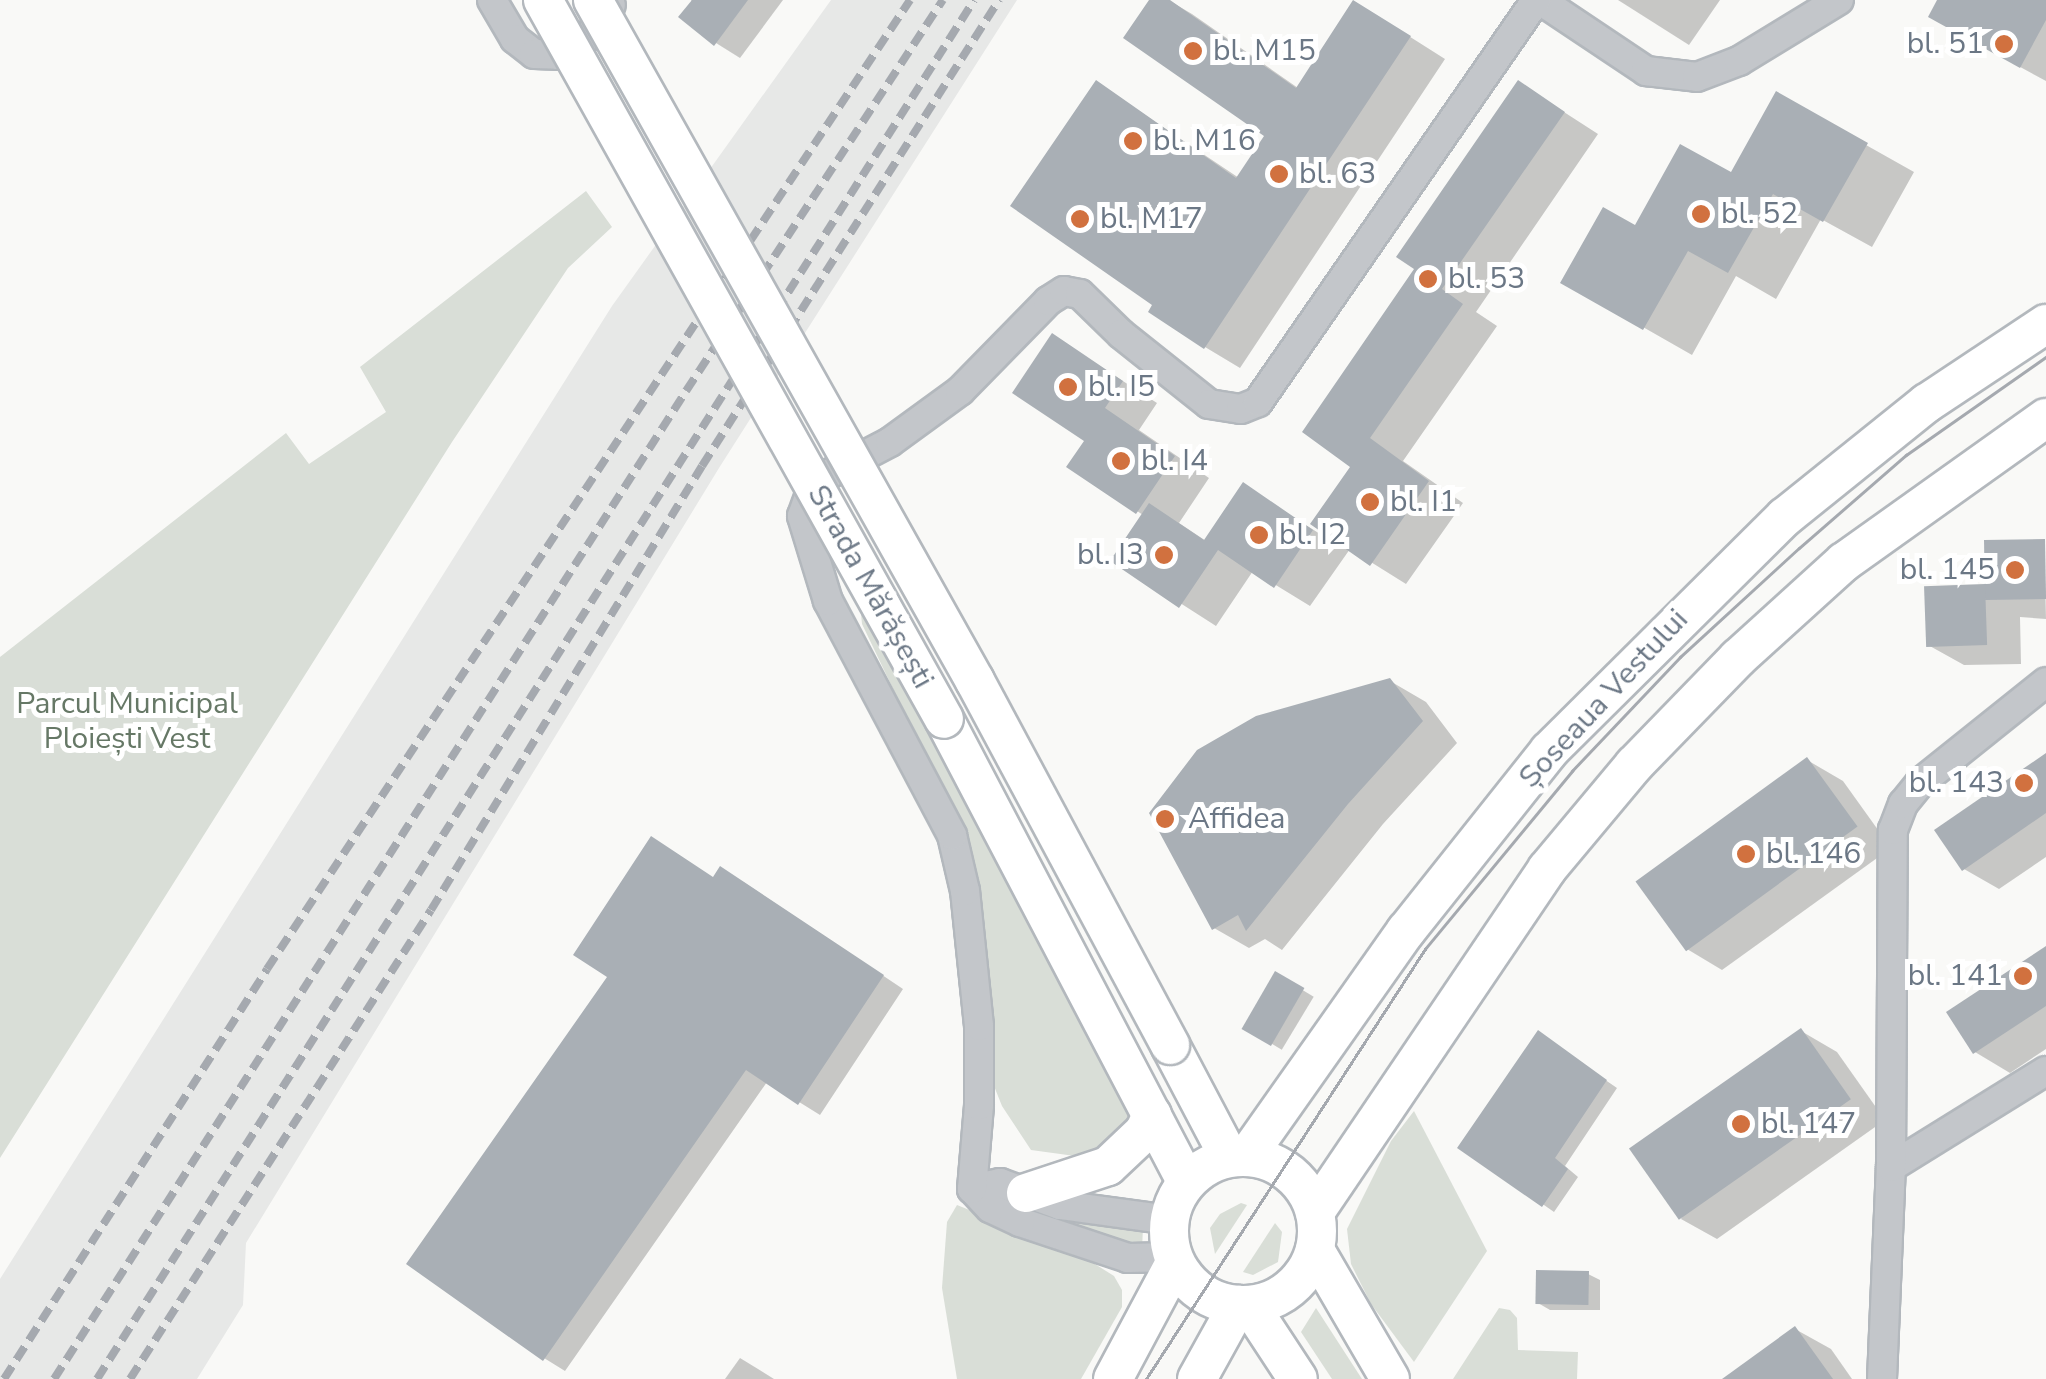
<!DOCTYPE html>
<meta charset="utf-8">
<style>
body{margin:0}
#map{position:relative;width:2046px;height:1379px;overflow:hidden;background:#f9f9f7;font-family:"Nunito Sans",sans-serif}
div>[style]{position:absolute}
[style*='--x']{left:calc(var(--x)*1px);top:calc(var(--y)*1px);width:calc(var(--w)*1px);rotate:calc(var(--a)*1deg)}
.built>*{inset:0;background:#e7e8e7}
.green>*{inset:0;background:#d9ded7}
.shadow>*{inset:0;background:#0003;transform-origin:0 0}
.building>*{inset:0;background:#a9afb5;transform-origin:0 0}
.roads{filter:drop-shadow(2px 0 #b3b8bd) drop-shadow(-2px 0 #b3b8bd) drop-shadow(0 2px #b3b8bd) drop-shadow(0 -2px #b3b8bd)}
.street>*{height:28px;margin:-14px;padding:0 14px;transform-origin:14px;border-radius:14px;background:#c3c6ca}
.secondary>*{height:38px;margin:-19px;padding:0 19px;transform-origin:19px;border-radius:19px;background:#fff}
.secondary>.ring{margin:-19px;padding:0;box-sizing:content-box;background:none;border:38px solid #fff;border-radius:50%}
.tram>*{height:2.5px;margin:-1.25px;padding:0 1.25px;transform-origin:1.25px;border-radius:1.25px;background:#a5a9af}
.rail>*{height:8px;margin-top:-4px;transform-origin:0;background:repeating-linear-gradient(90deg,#a5a9af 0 15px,transparent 0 23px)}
.bridges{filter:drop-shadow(2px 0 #b3b8bd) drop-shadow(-2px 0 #b3b8bd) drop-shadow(0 2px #b3b8bd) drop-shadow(0 -2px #b3b8bd)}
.secondary-bridge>*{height:38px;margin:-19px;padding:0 19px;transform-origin:19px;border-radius:19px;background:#fff}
.dots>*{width:28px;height:28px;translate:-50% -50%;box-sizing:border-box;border:5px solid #fff;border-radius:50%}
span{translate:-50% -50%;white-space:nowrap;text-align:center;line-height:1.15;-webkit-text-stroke:10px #fff;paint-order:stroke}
.poi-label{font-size:30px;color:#6b7785}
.right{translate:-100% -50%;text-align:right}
.left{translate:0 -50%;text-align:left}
.street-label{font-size:30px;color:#6b7785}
.park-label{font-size:30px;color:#667866}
</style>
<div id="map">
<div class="built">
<i style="clip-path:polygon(831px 0,1017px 0,719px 468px,246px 1243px,243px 1305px,197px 1379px,0 1379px,0 1279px,612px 306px)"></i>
</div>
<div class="green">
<i style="clip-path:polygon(586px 191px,612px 227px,568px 268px,452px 442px,0 1158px,0 657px,286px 433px,309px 464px,386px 412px,360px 367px)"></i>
<i style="clip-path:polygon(859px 594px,900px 608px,975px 735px,1149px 1098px,1097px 1159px,1031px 1150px,1002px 1106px,988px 1071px,962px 833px,862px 624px)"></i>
<i style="clip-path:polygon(1414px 1111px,1487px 1251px,1414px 1362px,1371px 1304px,1351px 1264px,1347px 1229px,1391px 1141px)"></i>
<i style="clip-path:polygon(1241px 1203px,1247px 1205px,1215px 1254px,1210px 1228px,1220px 1214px)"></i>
<i style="clip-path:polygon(957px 1205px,1079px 1254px,1114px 1276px,1122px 1290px,1122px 1307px,1081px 1379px,957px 1379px,942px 1288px,947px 1222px)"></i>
<i style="clip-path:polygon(1043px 1212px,1143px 1226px,1142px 1251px)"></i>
<i style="clip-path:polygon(1275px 1223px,1282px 1232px,1278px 1262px,1253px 1275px,1243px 1272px)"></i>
<i style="clip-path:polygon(1316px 1308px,1362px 1379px,1332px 1379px,1301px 1332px)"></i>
<i style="clip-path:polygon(1499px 1308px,1510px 1310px,1517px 1318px,1518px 1350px,1578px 1352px,1577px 1379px,1453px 1379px)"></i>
</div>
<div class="shadow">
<i style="clip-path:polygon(691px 0,783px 0,740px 58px,716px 43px)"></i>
<i style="clip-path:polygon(1152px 0,1168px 0,1192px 14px,1298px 88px,1355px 2px,1445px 59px,1240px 368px,1205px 347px,1156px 304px,1097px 83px,1239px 178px,1267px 135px)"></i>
<i style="clip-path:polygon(1618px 0,1720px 0,1689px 45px)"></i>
<i style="clip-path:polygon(1940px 0,2046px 0,2046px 81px,1978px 44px)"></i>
<i style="clip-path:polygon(1519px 83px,1598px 134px,1476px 312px,1497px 326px,1403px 461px,1463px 503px,1406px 584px,1350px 549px,1310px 606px,1253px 571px,1216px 626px,1113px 560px,1143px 515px,1070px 466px,1087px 440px,1053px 336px,1157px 403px,1139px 430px,1209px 478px,1179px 523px,1206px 541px,1244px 486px,1328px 539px,1418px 269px)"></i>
<i style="clip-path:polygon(1777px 95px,1914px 172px,1872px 247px,1821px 219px,1776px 299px,1736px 276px,1692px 355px,1564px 282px,1636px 228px,1732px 176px)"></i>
<i style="clip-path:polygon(2044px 541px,2046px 619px,2020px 617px,2021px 664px,1964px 665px,1928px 645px,1984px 587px,1988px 589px)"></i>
<i style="clip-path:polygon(1390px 681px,1426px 702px,1457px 743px,1383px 824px,1282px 950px,1265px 939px,1249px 948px,1214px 928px)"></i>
<i style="clip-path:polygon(2046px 756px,2046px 857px,1999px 889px,1964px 869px)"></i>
<i style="clip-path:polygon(1807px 760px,1843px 781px,1891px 848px,1722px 970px,1687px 949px)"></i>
<i style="clip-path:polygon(715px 879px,742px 881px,903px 989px,820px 1115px,767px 1082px,565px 1371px,544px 1358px)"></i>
<i style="clip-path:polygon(2046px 949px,2046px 1049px,2010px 1073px,1975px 1052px)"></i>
<i style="left:1276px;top:974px;width:44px;height:62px;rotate:31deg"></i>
<i style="clip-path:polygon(1801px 1031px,1837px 1052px,1885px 1120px,1717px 1239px,1681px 1219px)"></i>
<i style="clip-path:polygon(1547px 1040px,1617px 1088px,1565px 1166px,1578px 1177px,1554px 1212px,1461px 1147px)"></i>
<i style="clip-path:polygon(1588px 1274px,1600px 1280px,1600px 1310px,1550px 1310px,1538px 1303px)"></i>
<i style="clip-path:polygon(1795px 1329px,1831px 1349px,1852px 1379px,1727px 1379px)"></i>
<i style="clip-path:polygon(740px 1358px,758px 1369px,774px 1379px,725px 1379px)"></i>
</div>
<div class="building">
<i style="clip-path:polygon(692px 0,748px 0,714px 46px,678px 17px)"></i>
<i style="clip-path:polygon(1149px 0,1170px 0,1296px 88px,1353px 0,1411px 36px,1204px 349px,1148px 312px,1152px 305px,1010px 206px,1096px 80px,1236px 178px,1264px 136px,1123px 38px)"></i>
<i style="clip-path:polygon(1937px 0,2046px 0,2046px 20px,2020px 68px,1928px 17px)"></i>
<i style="clip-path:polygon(1518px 80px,1565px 112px,1442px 289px,1463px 304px,1370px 438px,1429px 481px,1370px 566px,1310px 524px,1350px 467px,1302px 432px,1414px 269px,1396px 257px)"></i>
<i style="clip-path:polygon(1776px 91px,1868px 143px,1823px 222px,1773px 194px,1728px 273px,1688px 251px,1643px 330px,1560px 283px,1603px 207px,1635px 225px,1680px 144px,1731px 172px)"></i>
<i style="clip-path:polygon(1052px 333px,1123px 381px,1105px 408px,1175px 456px,1136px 514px,1066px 467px,1084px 441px,1012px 393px)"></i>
<i style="clip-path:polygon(1243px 482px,1313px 530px,1274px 588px,1218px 550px,1179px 608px,1110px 561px,1149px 503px,1204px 540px)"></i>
<i style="left:2045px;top:539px;width:60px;height:61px;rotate:89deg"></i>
<i style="left:1985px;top:584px;width:61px;height:61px;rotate:88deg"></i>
<i style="clip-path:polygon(1390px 678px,1423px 721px,1348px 804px,1246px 931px,1238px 915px,1212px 930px,1149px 813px,1197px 750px,1256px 716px)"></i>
<i style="clip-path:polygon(2046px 753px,2046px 813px,1962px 871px,1934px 830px)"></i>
<i style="left:1807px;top:757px;width:86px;height:212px;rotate:54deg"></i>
<i style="clip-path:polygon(651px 836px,713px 877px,720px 866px,884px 975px,798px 1105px,746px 1070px,543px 1361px,406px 1264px,607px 977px,573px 955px)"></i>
<i style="clip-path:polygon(2046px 946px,2046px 1006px,1973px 1054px,1946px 1012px)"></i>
<i style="left:1275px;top:971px;width:34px;height:67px;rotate:30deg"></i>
<i style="left:1801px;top:1028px;width:87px;height:210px;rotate:55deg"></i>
<i style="clip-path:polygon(1538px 1030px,1607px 1080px,1555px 1158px,1568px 1169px,1542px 1207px,1457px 1148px)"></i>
<i style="left:1536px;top:1270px;width:53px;height:34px;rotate:1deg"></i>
<i style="clip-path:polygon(1795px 1326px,1833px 1379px,1722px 1379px)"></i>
</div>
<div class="roads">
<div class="street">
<i style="--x:492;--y:0;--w:45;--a:59.5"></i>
<i style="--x:515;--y:39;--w:24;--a:38"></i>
<i style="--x:534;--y:54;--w:24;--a:2"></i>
<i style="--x:558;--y:55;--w:36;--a:-32"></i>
<i style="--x:589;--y:36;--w:38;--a:-55"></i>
<i style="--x:1540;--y:0;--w:128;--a:33.8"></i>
<i style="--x:1646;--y:71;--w:51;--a:6.7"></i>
<i style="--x:1697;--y:77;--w:45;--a:-20.9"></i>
<i style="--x:1739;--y:61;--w:117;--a:-31.4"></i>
<i style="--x:1891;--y:1167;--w:182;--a:-31.8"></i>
<i style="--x:972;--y:1189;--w:29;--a:-12"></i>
<i style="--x:1000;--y:1183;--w:64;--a:20.1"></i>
<i style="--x:1060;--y:1205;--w:110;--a:7.8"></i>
<i style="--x:1173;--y:1257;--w:45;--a:178.7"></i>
<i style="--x:1128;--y:1258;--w:114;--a:-161.6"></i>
<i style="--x:1020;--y:1222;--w:33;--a:-155"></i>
<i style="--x:990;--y:1208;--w:26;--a:-133"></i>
<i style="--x:972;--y:1189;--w:84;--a:-85.2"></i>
<i style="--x:979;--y:1105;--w:79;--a:-90"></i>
<i style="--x:979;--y:1026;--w:136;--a:-95.9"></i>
<i style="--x:965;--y:891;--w:57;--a:-103.1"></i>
<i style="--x:952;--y:835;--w:265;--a:-117.9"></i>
<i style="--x:828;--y:601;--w:89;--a:-107"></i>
<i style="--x:802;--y:516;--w:20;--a:-70"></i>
<i style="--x:809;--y:497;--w:28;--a:-51"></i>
<i style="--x:827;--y:475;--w:71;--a:-27.6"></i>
<i style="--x:890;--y:442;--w:87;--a:-36.1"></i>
<i style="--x:960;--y:391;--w:126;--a:-45.6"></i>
<i style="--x:1048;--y:301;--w:19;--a:-32"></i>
<i style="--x:1064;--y:291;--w:16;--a:11"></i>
<i style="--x:1080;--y:294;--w:57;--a:44.3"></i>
<i style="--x:1121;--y:334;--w:112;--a:38.5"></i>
<i style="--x:1209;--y:404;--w:32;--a:9"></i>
<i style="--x:1241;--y:409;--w:18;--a:-22"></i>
<i style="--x:1258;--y:402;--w:489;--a:-55.3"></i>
<i style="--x:1882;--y:1379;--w:212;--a:-87.6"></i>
<i style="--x:1891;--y:1167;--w:337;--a:-89.7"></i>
<i style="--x:1893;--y:830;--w:28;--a:-69"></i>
<i style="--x:1903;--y:804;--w:27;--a:-51"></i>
<i style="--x:1920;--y:783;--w:161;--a:-38.7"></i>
</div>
<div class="secondary">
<i style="--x:944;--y:719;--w:522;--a:62.35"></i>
<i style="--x:1170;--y:1045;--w:127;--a:62.2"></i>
<i style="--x:1247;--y:1156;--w:276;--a:-54.8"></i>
<i style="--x:1406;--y:931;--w:230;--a:-51.5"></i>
<i style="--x:1549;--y:751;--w:332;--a:-44.8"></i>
<i style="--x:1785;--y:517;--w:182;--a:-38.8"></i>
<i style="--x:1927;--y:403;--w:143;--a:-33.6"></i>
<i class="ring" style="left:1169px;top:1157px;width:110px;height:110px"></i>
<i style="--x:1026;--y:1193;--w:86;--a:-18.2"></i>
<i style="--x:1108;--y:1166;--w:50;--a:-43.4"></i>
<i style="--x:1144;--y:1132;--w:19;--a:-65"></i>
<i style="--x:1315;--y:1212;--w:414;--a:-55.9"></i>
<i style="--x:1547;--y:869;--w:136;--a:-50.1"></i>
<i style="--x:1634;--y:765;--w:149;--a:-45.8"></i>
<i style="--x:1738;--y:658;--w:143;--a:-42.2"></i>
<i style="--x:1844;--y:562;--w:248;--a:-35.5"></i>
<i style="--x:1315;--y:1250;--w:149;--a:59.8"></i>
<i style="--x:1250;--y:1306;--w:87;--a:56.7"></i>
<i style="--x:1113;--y:1379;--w:132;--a:-61.9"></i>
<i style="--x:1197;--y:1379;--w:85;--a:-61"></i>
</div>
</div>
<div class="tram">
<i style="--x:1146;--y:1379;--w:513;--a:-57.02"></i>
<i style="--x:1425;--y:949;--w:231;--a:-50.4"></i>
<i style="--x:1572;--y:771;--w:157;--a:-46.5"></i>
<i style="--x:1680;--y:657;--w:161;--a:-42.5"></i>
<i style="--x:1799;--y:548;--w:142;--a:-41"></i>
<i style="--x:1906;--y:455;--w:171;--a:-35"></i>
</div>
<div class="rail">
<i style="--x:4;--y:1379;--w:487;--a:-57.3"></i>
<i style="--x:267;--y:969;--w:1163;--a:-56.43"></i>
<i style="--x:54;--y:1379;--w:1173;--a:-57.39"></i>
<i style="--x:686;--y:391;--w:468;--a:-56.7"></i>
<i style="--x:97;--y:1379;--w:1634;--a:-57.54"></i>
<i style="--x:130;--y:1379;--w:557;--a:-57.31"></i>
<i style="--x:431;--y:910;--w:520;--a:-58.6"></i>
<i style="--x:702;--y:466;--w:553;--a:-57.49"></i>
</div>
<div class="bridges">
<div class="secondary-bridge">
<i style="--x:543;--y:0;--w:823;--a:60.85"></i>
<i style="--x:593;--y:0;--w:781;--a:60.71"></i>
<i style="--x:975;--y:681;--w:413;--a:61.8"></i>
</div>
</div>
<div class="dots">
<i style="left:2004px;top:44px;background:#d1713f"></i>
<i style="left:1193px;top:51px;background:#d1713f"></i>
<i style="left:1133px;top:141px;background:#d1713f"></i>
<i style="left:1279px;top:174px;background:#d1713f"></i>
<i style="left:1701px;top:214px;background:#d1713f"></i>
<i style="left:1080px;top:219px;background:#d1713f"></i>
<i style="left:1428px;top:279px;background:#d1713f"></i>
<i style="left:1068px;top:387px;background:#d1713f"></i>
<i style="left:1121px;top:461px;background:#d1713f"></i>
<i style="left:1370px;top:502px;background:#d1713f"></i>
<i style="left:1259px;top:535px;background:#d1713f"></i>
<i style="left:1164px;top:555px;background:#d1713f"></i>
<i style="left:2015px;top:570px;background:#d1713f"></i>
<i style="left:2024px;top:783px;background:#d1713f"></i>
<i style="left:1165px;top:819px;background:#d1713f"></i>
<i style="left:1746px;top:854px;background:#d1713f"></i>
<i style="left:2023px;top:976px;background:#d1713f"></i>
<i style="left:1741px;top:1124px;background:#d1713f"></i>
</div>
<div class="poi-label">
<span class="right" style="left:1984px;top:44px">bl. 51</span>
<span class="left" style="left:1213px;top:51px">bl. M15</span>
<span class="left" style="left:1153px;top:141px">bl. M16</span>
<span class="left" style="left:1299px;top:174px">bl. 63</span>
<span class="left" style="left:1721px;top:214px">bl. 52</span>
<span class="left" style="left:1100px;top:219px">bl. M17</span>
<span class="left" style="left:1448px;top:279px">bl. 53</span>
<span class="left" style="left:1088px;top:387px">bl. I5</span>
<span class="left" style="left:1141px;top:461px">bl. I4</span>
<span class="left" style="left:1390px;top:502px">bl. I1</span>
<span class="left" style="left:1279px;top:535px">bl. I2</span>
<span class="right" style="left:1144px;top:555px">bl. I3</span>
<span class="right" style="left:1995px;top:570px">bl. 145</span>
<span class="right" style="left:2004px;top:783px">bl. 143</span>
<span class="left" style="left:1188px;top:819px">Affidea</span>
<span class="left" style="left:1766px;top:854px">bl. 146</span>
<span class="right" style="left:2003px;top:976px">bl. 141</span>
<span class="left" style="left:1761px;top:1124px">bl. 147</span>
</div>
<div class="street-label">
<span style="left:870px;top:587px;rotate:61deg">Strada Mărășești</span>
<span style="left:1604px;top:699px;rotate:-47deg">Șoseaua Vestului</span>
</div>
<div class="park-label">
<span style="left:127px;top:721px">Parcul Municipal<br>Ploiești Vest</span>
</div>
</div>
